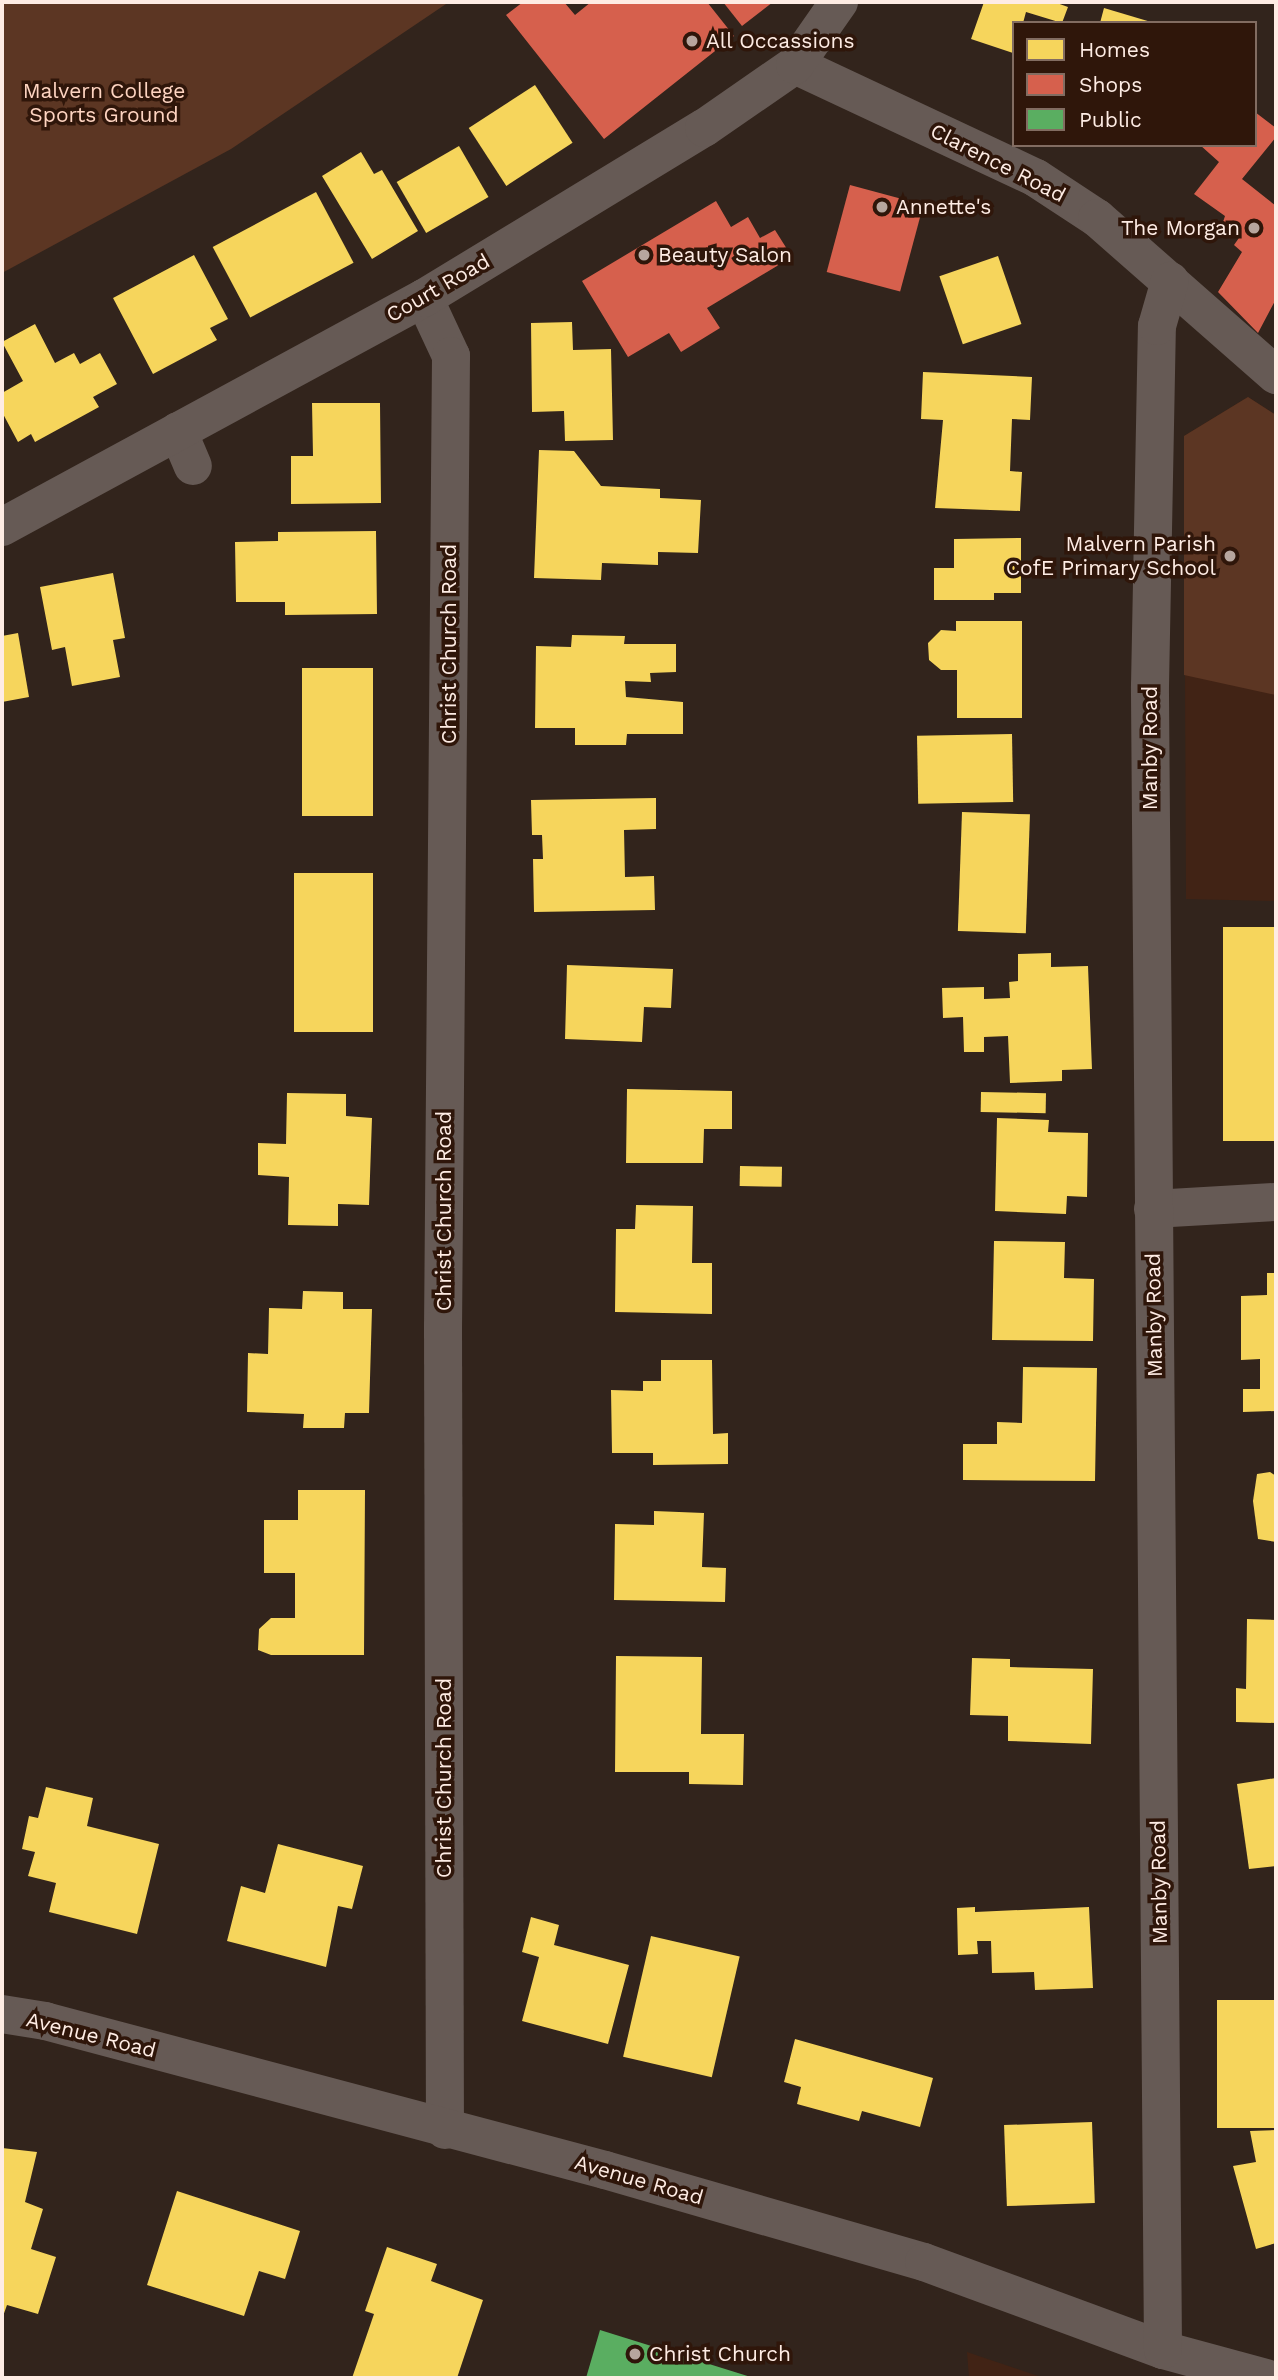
<!DOCTYPE html>
<style>
body{margin:0}
#map{position:relative;width:1278px;height:2380px;overflow:hidden;background:#32241c;font-family:"Work Sans",sans-serif}
div>[style]{position:absolute}
[style*='--x']{left:calc(var(--x)*1px);top:calc(var(--y)*1px);width:calc(var(--w)*1px);rotate:calc(var(--a)*1deg)}
.built>*{inset:0;background:#412315}
.green>*{inset:0;background:#5c3623}
.homes>*{inset:0;background:#f6d55c;transform-origin:0 0}
.shops>*{inset:0;background:#d6604d;transform-origin:0 0}
.public>*{inset:0;background:#5aae61}
.minor>*{height:38px;margin:-19px;padding:0 19px;transform-origin:19px;border-radius:19px;background:#665a55}
.dots>*{width:19px;height:19px;translate:-50% -50%;box-sizing:border-box;border:4px solid #2f160a;border-radius:50%}
span{translate:-50% -50%;white-space:nowrap;text-align:center;line-height:1.15;-webkit-text-stroke:7px #2f160a;paint-order:stroke}
.poi-label{font-size:21px;color:#feece4}
.left{translate:0 -50%;text-align:left}
.right{translate:-100% -50%;text-align:right}
.park-label{font-size:21px;color:#fed4c1}
.street-label{font-size:21px;color:#feece4}
.frame{position:absolute;inset:0;border:4px solid #feece4;pointer-events:none}
.legend{position:absolute;left:1012px;top:21px;width:245px;height:126px;box-sizing:border-box;background:#2f160a;border:2px solid #826c61;margin:0;padding:9px 12px;list-style:none;font-size:21px;color:#feece4}
.legend li{display:flex;align-items:center;gap:14px;height:35px}
.legend b{width:35px;border:2px solid #826c61}
</style>
<div id="map">
<div class="built">
<i style="clip-path:polygon(1248px 397px,1276px 415px,1276px 901px,1186px 899px,1184px 436px)"></i>
<i style="clip-path:polygon(967px 2352px,1044px 2378px,969px 2378px)"></i>
</div>
<div class="green">
<i style="clip-path:polygon(2px 2px,449px 2px,231px 149px,2px 273px)"></i>
<i style="clip-path:polygon(1248px 397px,1276px 415px,1276px 695px,1184px 675px,1184px 436px)"></i>
</div>
<div class="homes">
<i style="clip-path:polygon(984px 2px,1054px 2px,1068px 7px,1062px 23px,1026px 12px,1023px 23px,1014px 23px,1013px 53px,971px 39px)"></i>
<i style="clip-path:polygon(1104px 8px,1151px 22px,1151px 23px,1100px 23px)"></i>
<i style="left:535px;top:85px;width:69px;height:79px;rotate:57deg"></i>
<i style="left:459px;top:146px;width:59px;height:72px;rotate:60deg"></i>
<i style="clip-path:polygon(361px 152px,374px 174px,382px 170px,418px 231px,372px 259px,322px 176px)"></i>
<i style="left:316px;top:192px;width:80px;height:117px;rotate:62deg"></i>
<i style="clip-path:polygon(194px 255px,228px 319px,210px 328px,217px 340px,153px 374px,113px 298px)"></i>
<i style="left:998px;top:256px;width:72px;height:62px;rotate:71deg"></i>
<i style="clip-path:polygon(572px 322px,573px 350px,611px 349px,613px 440px,565px 441px,564px 411px,532px 412px,531px 323px)"></i>
<i style="clip-path:polygon(35px 324px,55px 363px,74px 353px,80px 364px,100px 353px,117px 384px,93px 397px,99px 407px,35px 442px,31px 434px,18px 442px,2px 412px,2px 393px,23px 381px,2px 342px)"></i>
<i style="clip-path:polygon(923px 372px,1032px 377px,1030px 420px,1012px 419px,1010px 471px,1022px 472px,1020px 511px,935px 508px,943px 420px,921px 419px)"></i>
<i style="clip-path:polygon(312px 403px,380px 403px,381px 503px,291px 504px,291px 456px,313px 456px)"></i>
<i style="clip-path:polygon(539px 450px,574px 451px,601px 486px,660px 489px,660px 498px,701px 500px,698px 553px,658px 552px,658px 565px,602px 563px,601px 580px,534px 578px)"></i>
<i style="clip-path:polygon(376px 531px,377px 614px,285px 615px,285px 602px,236px 602px,235px 542px,278px 541px,278px 532px)"></i>
<i style="clip-path:polygon(1021px 538px,1021px 593px,994px 593px,994px 600px,934px 600px,934px 568px,954px 568px,954px 539px)"></i>
<i style="clip-path:polygon(113px 573px,125px 638px,113px 640px,120px 677px,72px 686px,65px 647px,52px 650px,40px 587px)"></i>
<i style="clip-path:polygon(956px 621px,1022px 621px,1022px 718px,957px 718px,957px 670px,941px 670px,929px 660px,928px 643px,941px 630px,956px 631px)"></i>
<i style="clip-path:polygon(18px 633px,29px 697px,2px 702px,2px 636px)"></i>
<i style="clip-path:polygon(572px 635px,625px 636px,624px 644px,676px 644px,676px 672px,650px 673px,651px 682px,625px 681px,626px 697px,683px 702px,683px 734px,627px 734px,626px 745px,575px 745px,575px 728px,535px 728px,536px 646px,571px 647px)"></i>
<i style="left:302px;top:668px;width:71px;height:148px"></i>
<i style="left:1012px;top:734px;width:68px;height:95px;rotate:89deg"></i>
<i style="clip-path:polygon(656px 798px,656px 829px,624px 830px,625px 877px,654px 876px,655px 910px,534px 912px,533px 859px,543px 859px,542px 835px,532px 835px,531px 800px)"></i>
<i style="left:962px;top:812px;width:68px;height:119px;rotate:2deg"></i>
<i style="left:294px;top:873px;width:79px;height:159px"></i>
<i style="left:1223px;top:927px;width:53px;height:214px"></i>
<i style="clip-path:polygon(1051px 953px,1051px 967px,1088px 966px,1092px 1069px,1062px 1070px,1062px 1081px,1010px 1083px,1008px 1036px,984px 1037px,984px 1052px,964px 1052px,963px 1017px,943px 1018px,942px 988px,984px 987px,984px 999px,1010px 998px,1009px 982px,1018px 981px,1018px 954px)"></i>
<i style="clip-path:polygon(567px 965px,673px 969px,671px 1008px,644px 1007px,642px 1042px,565px 1039px)"></i>
<i style="clip-path:polygon(627px 1089px,732px 1091px,732px 1129px,704px 1129px,703px 1163px,626px 1163px)"></i>
<i style="left:981px;top:1092px;width:65px;height:20px;rotate:1deg"></i>
<i style="clip-path:polygon(287px 1093px,346px 1094px,346px 1116px,372px 1118px,369px 1205px,338px 1204px,338px 1226px,288px 1225px,289px 1177px,258px 1175px,258px 1143px,286px 1144px)"></i>
<i style="clip-path:polygon(997px 1118px,1049px 1120px,1048px 1132px,1088px 1133px,1087px 1197px,1067px 1196px,1066px 1214px,995px 1211px)"></i>
<i style="left:740px;top:1166px;width:42px;height:20px;rotate:1deg"></i>
<i style="clip-path:polygon(636px 1205px,693px 1206px,692px 1263px,712px 1263px,712px 1314px,615px 1312px,616px 1229px,635px 1229px)"></i>
<i style="clip-path:polygon(994px 1241px,1065px 1242px,1064px 1278px,1094px 1279px,1093px 1341px,992px 1340px)"></i>
<i style="clip-path:polygon(1267px 1273px,1276px 1273px,1276px 1411px,1243px 1412px,1243px 1389px,1260px 1389px,1260px 1359px,1241px 1360px,1241px 1296px,1267px 1295px)"></i>
<i style="clip-path:polygon(303px 1291px,343px 1292px,343px 1309px,372px 1309px,369px 1413px,345px 1413px,344px 1428px,303px 1428px,304px 1414px,247px 1412px,248px 1353px,268px 1354px,269px 1308px,302px 1309px)"></i>
<i style="clip-path:polygon(661px 1360px,712px 1360px,713px 1434px,728px 1433px,728px 1464px,653px 1465px,653px 1453px,612px 1453px,611px 1390px,643px 1391px,643px 1381px,661px 1381px)"></i>
<i style="clip-path:polygon(1023px 1367px,1097px 1368px,1095px 1481px,963px 1480px,963px 1444px,997px 1444px,997px 1422px,1022px 1423px)"></i>
<i style="clip-path:polygon(1270px 1472px,1276px 1476px,1276px 1542px,1258px 1539px,1253px 1501px,1257px 1474px)"></i>
<i style="clip-path:polygon(298px 1490px,365px 1490px,364px 1655px,271px 1655px,258px 1650px,259px 1629px,271px 1618px,295px 1618px,295px 1573px,264px 1573px,264px 1520px,298px 1520px)"></i>
<i style="clip-path:polygon(654px 1511px,704px 1513px,702px 1567px,726px 1568px,725px 1602px,614px 1600px,615px 1524px,654px 1525px)"></i>
<i style="clip-path:polygon(1247px 1619px,1276px 1620px,1276px 1723px,1236px 1722px,1236px 1688px,1246px 1689px)"></i>
<i style="clip-path:polygon(616px 1656px,702px 1657px,701px 1734px,744px 1734px,743px 1785px,689px 1784px,689px 1772px,615px 1772px)"></i>
<i style="clip-path:polygon(972px 1658px,1010px 1659px,1010px 1667px,1093px 1669px,1091px 1744px,1008px 1741px,1008px 1716px,970px 1715px)"></i>
<i style="clip-path:polygon(1276px 1778px,1276px 1866px,1249px 1869px,1237px 1784px)"></i>
<i style="clip-path:polygon(46px 1787px,93px 1798px,87px 1826px,159px 1844px,137px 1934px,49px 1912px,56px 1883px,28px 1876px,35px 1852px,22px 1849px,29px 1816px,38px 1818px)"></i>
<i style="clip-path:polygon(278px 1844px,363px 1866px,352px 1909px,338px 1906px,326px 1967px,227px 1941px,241px 1886px,265px 1893px)"></i>
<i style="clip-path:polygon(975px 1907px,975px 1912px,1089px 1907px,1093px 1988px,1035px 1990px,1034px 1972px,992px 1973px,991px 1941px,977px 1941px,978px 1954px,958px 1955px,957px 1908px)"></i>
<i style="clip-path:polygon(531px 1917px,559px 1925px,554px 1945px,629px 1965px,608px 2044px,522px 2021px,539px 1957px,522px 1952px)"></i>
<i style="left:651px;top:1936px;width:91px;height:124px;rotate:13deg"></i>
<i style="left:1276px;top:2000px;width:128px;height:59px;rotate:90deg"></i>
<i style="clip-path:polygon(795px 2039px,933px 2078px,920px 2127px,862px 2111px,859px 2121px,797px 2104px,801px 2087px,784px 2082px)"></i>
<i style="left:1092px;top:2122px;width:81px;height:88px;rotate:88deg"></i>
<i style="clip-path:polygon(1276px 2130px,1276px 2243px,1256px 2249px,1233px 2166px,1256px 2162px,1250px 2131px)"></i>
<i style="clip-path:polygon(2px 2148px,37px 2152px,25px 2202px,43px 2209px,31px 2249px,56px 2257px,38px 2314px,7px 2305px,2px 2319px)"></i>
<i style="clip-path:polygon(177px 2191px,300px 2231px,285px 2279px,259px 2271px,244px 2316px,147px 2285px)"></i>
<i style="clip-path:polygon(387px 2247px,437px 2264px,431px 2281px,483px 2300px,457px 2378px,352px 2378px,374px 2314px,365px 2311px)"></i>
</div>
<div class="shops">
<i style="clip-path:polygon(523px 2px,564px 2px,575px 15px,591px 2px,707px 2px,734px 36px,604px 139px,506px 15px)"></i>
<i style="clip-path:polygon(723px 2px,773px 2px,742px 26px)"></i>
<i style="clip-path:polygon(1255px 112px,1276px 128px,1276px 137px,1242px 179px,1276px 206px,1276px 299px,1258px 333px,1218px 292px,1242px 252px,1234px 245px,1241px 235px,1223px 222px,1225px 216px,1194px 194px,1219px 162px,1200px 145px,1255px 145px)"></i>
<i style="left:850px;top:185px;width:76px;height:90px;rotate:15deg"></i>
<i style="clip-path:polygon(716px 201px,731px 227px,748px 217px,760px 238px,775px 230px,792px 257px,707px 308px,720px 328px,681px 352px,669px 333px,628px 357px,582px 281px)"></i>
</div>
<div class="public">
<i style="clip-path:polygon(600px 2330px,754px 2378px,586px 2378px)"></i>
</div>
<div class="minor">
<i style="--x:795;--y:65;--w:266;--a:25.1"></i>
<i style="--x:1036;--y:178;--w:73;--a:33.3"></i>
<i style="--x:1097;--y:218;--w:238;--a:41.3"></i>
<i style="--x:424;--y:298;--w:64;--a:65"></i>
<i style="--x:451;--y:356;--w:970;--a:90.47"></i>
<i style="--x:443;--y:1326;--w:804;--a:89.86"></i>
<i style="--x:178;--y:431;--w:38;--a:67"></i>
<i style="--x:2;--y:527;--w:480;--a:-28.5"></i>
<i style="--x:424;--y:298;--w:328;--a:-31.3"></i>
<i style="--x:704;--y:128;--w:111;--a:-34.7"></i>
<i style="--x:795;--y:65;--w:77;--a:-55.1"></i>
<i style="--x:1153;--y:1209;--w:123;--a:-3.3"></i>
<i style="--x:2;--y:2014;--w:44;--a:9.2"></i>
<i style="--x:45;--y:2021;--w:579;--a:14.9"></i>
<i style="--x:605;--y:2170;--w:332;--a:16.1"></i>
<i style="--x:924;--y:2262;--w:255;--a:20.2"></i>
<i style="--x:1163;--y:2350;--w:107;--a:15.2"></i>
<i style="--x:1163;--y:2350;--w:1664;--a:-90.45"></i>
<i style="--x:1150;--y:686;--w:360;--a:-88.9"></i>
<i style="--x:1157;--y:326;--w:47;--a:-73.9"></i>
</div>
<div class="dots">
<i style="left:692px;top:41px;background:#b7a69e"></i>
<i style="left:882px;top:207px;background:#b7a69e"></i>
<i style="left:1254px;top:228px;background:#b7a69e"></i>
<i style="left:644px;top:255px;background:#b7a69e"></i>
<i style="left:1230px;top:556px;background:#b7a69e"></i>
<i style="left:635px;top:2354px;background:#b7a69e"></i>
</div>
<div class="poi-label">
<span class="left" style="left:706px;top:41px">All Occassions</span>
<span class="left" style="left:896px;top:207px">Annette's</span>
<span class="right" style="left:1240px;top:228px">The Morgan</span>
<span class="left" style="left:658px;top:255px">Beauty Salon</span>
<span class="right" style="left:1216px;top:556px">Malvern Parish<br>CofE Primary School</span>
<span class="left" style="left:649px;top:2354px">Christ Church</span>
</div>
<div class="park-label">
<span style="left:104px;top:103px">Malvern College<br>Sports Ground</span>
</div>
<div class="street-label">
<span style="left:998px;top:163px;rotate:27deg">Clarence Road</span>
<span style="left:438px;top:288px;rotate:-30deg">Court Road</span>
<span style="left:449px;top:644px;rotate:-90deg">Christ Church Road</span>
<span style="left:1150px;top:748px;rotate:-90deg">Manby Road</span>
<span style="left:444px;top:1211px;rotate:-90deg">Christ Church Road</span>
<span style="left:1154px;top:1315px;rotate:-91deg">Manby Road</span>
<span style="left:444px;top:1778px;rotate:-90deg">Christ Church Road</span>
<span style="left:1159px;top:1882px;rotate:-91deg">Manby Road</span>
<span style="left:91px;top:2035px;rotate:14deg">Avenue Road</span>
<span style="left:639px;top:2180px;rotate:16deg">Avenue Road</span>
</div>
<div class="frame"></div>
<ul class="legend">
<li><b style="height:19px;background:#f6d55c"></b>Homes</li>
<li><b style="height:19px;background:#d6604d"></b>Shops</li>
<li><b style="height:19px;background:#5aae61"></b>Public</li>
</ul>
</div>
